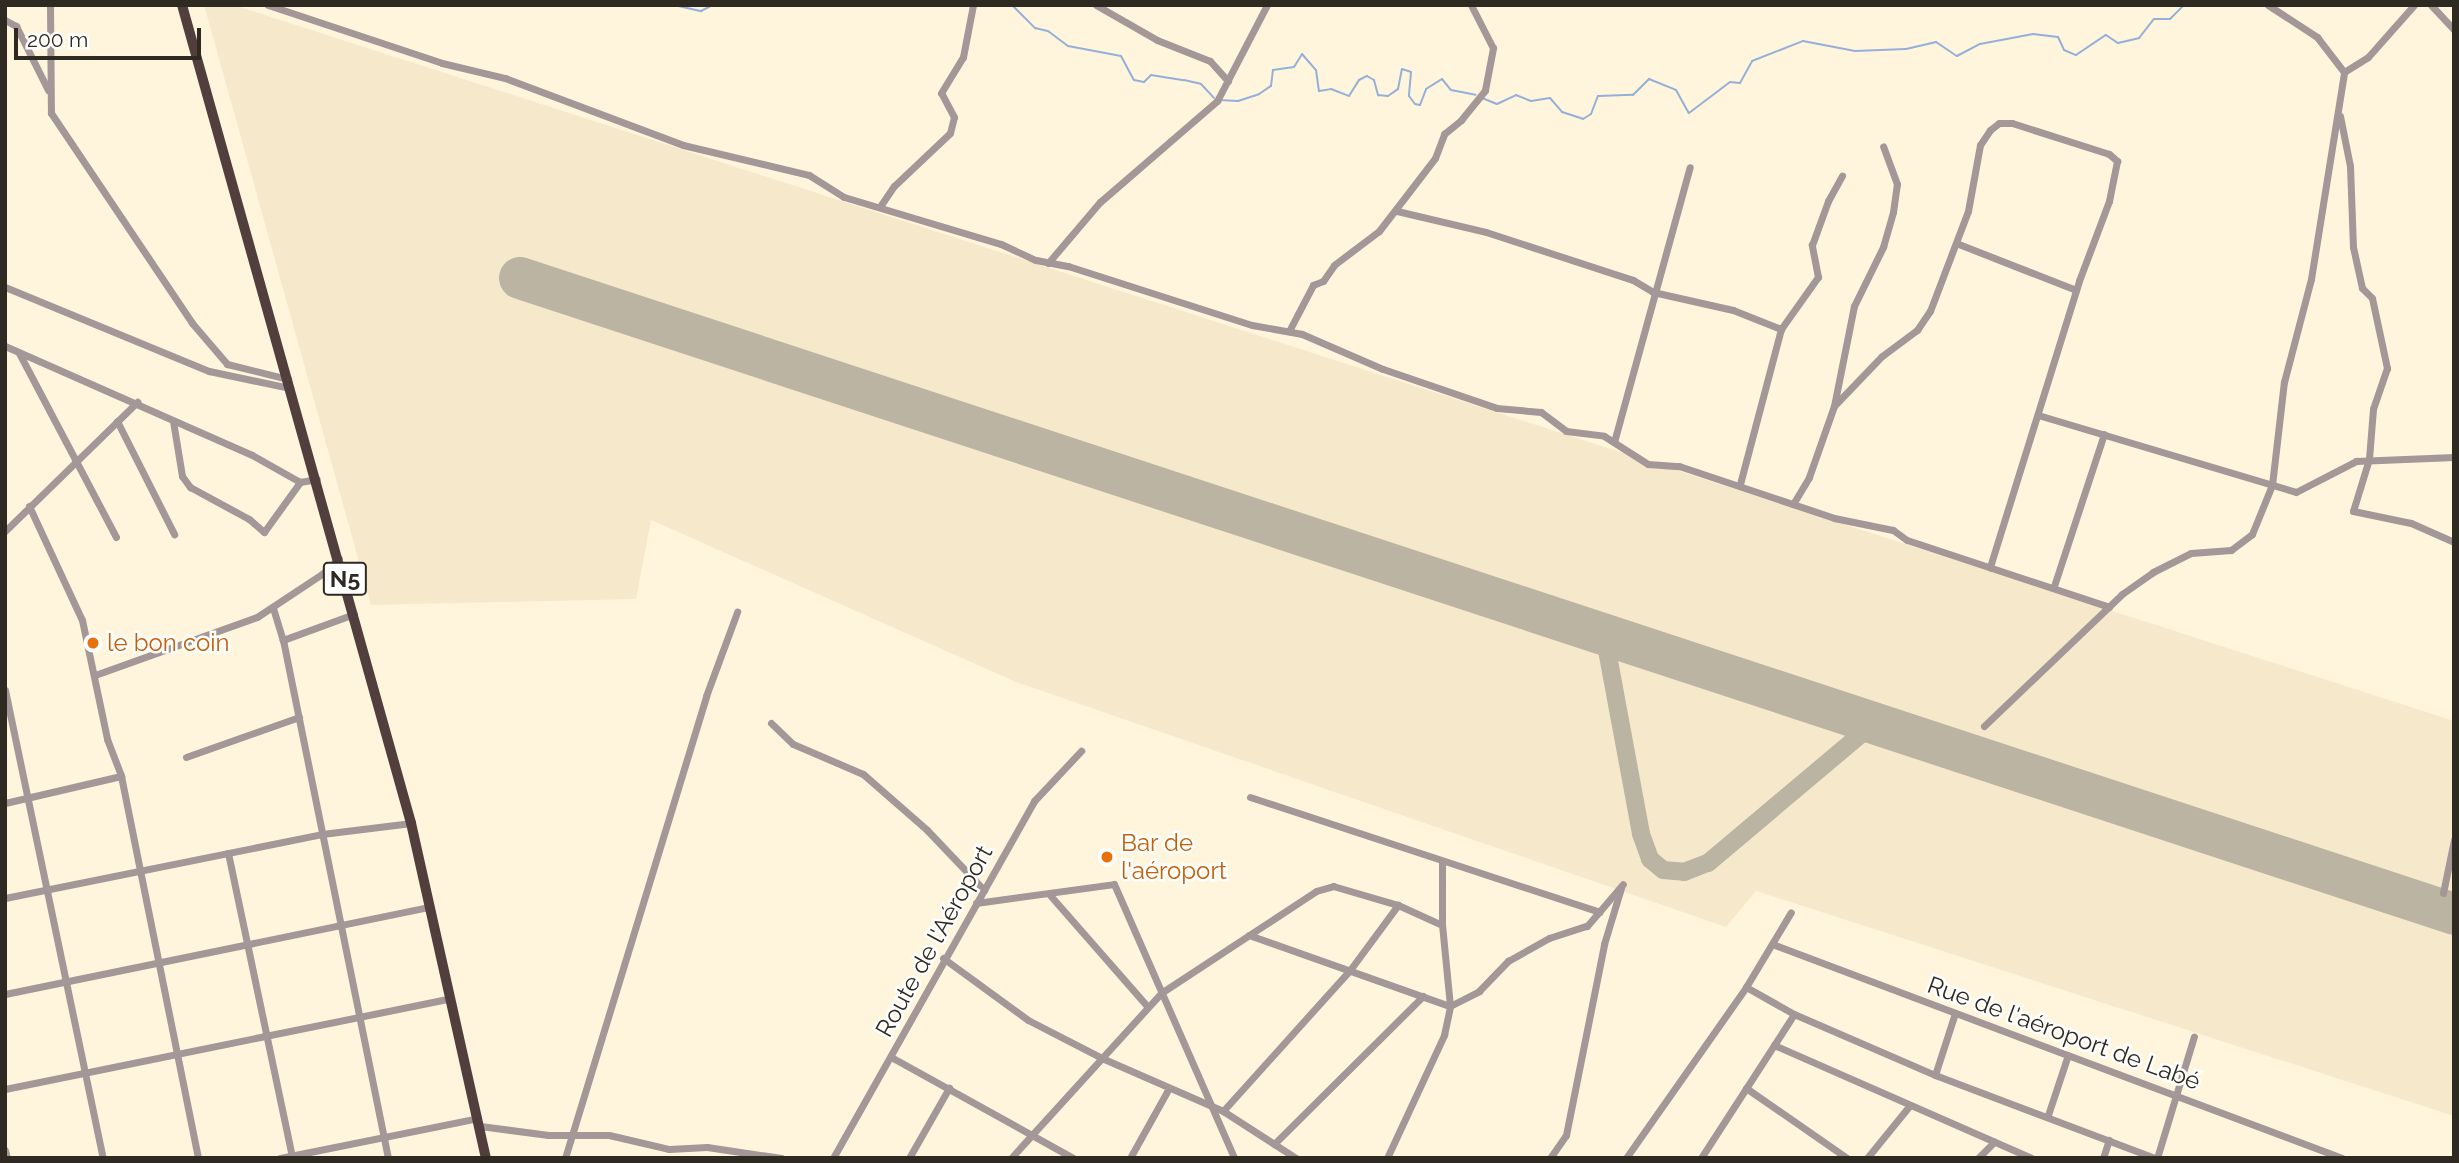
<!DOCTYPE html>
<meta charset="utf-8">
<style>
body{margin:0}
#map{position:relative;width:2459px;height:1163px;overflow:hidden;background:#fff5dd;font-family:Raleway,sans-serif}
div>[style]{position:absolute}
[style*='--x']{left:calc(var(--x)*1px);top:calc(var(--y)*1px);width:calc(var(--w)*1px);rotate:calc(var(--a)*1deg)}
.built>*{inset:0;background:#f6e9cb}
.stream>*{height:2px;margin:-1px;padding:0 1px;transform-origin:1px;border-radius:1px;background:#94b0d9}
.taxiway>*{height:18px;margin:-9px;padding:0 9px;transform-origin:9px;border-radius:9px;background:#bcb4a2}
.runway>*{height:42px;margin:-21px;padding:0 21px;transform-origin:21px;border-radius:21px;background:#bcb4a2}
.minor>*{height:7px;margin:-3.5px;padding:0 3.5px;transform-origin:3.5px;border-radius:3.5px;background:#a39797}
.trunk>*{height:10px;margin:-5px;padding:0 5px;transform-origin:5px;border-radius:5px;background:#533e3e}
.dots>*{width:19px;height:19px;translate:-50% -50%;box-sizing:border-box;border:4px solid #fff;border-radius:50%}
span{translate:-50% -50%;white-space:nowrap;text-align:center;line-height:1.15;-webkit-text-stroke:5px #fff;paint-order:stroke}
.shield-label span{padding:2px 5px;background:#fff;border:2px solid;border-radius:5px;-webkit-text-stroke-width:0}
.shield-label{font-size:23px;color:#2e2a21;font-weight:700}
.food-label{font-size:24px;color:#c56008}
.left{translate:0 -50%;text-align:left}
.street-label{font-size:24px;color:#2e2a21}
.frame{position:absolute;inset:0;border:7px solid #2e2a21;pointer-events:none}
.scale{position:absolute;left:14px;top:28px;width:187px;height:32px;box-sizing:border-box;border:4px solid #2e2a21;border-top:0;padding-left:9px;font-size:21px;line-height:24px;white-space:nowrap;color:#2e2a21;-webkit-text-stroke:5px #fff;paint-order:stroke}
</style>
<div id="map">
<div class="built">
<i style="clip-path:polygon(204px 5px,234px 5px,2454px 721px,2454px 1116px,1756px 891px,1726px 927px,1016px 682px,651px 520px,636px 599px,371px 605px)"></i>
</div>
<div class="stream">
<i style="--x:674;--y:5;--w:28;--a:13"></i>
<i style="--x:701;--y:11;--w:13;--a:-27"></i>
<i style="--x:1012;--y:5;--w:33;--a:45"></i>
<i style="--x:1035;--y:28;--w:13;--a:13"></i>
<i style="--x:1048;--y:31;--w:25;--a:37"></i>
<i style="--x:1068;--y:46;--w:54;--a:10.7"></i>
<i style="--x:1121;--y:56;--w:27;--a:62"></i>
<i style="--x:1134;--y:80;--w:10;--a:11"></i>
<i style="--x:1144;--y:82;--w:10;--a:-45"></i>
<i style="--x:1151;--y:75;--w:33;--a:9"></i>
<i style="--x:1184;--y:80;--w:17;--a:13"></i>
<i style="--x:1201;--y:84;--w:19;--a:47"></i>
<i style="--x:1482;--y:98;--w:16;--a:22"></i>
<i style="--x:1497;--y:104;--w:21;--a:-25"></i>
<i style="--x:1516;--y:95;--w:16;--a:22"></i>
<i style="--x:1531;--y:101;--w:19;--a:-9"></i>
<i style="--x:1550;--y:98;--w:18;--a:49"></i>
<i style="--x:1562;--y:112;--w:22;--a:18"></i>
<i style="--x:1583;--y:119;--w:9;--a:-32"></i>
<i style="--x:1591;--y:114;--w:19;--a:-69"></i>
<i style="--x:1598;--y:96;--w:35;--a:-2"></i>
<i style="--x:1633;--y:95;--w:23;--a:-45"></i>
<i style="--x:1649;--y:79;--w:29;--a:22"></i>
<i style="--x:1676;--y:90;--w:26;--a:61"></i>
<i style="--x:1689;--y:113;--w:51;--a:-37.1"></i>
<i style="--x:1730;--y:82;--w:10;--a:6"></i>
<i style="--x:1740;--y:83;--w:25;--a:-61"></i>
<i style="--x:1752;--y:61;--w:55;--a:-21.4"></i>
<i style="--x:1803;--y:41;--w:53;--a:10.9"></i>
<i style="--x:1855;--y:51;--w:51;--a:-2.2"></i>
<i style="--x:1906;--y:49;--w:31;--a:-13"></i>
<i style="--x:1936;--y:42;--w:25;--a:34"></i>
<i style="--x:1957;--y:56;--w:26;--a:-28"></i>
<i style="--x:1980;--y:44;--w:54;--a:-10.7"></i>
<i style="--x:2033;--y:34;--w:25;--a:7"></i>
<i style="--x:2058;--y:37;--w:14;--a:65"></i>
<i style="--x:2064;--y:50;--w:13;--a:23"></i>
<i style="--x:2076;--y:55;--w:36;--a:-34"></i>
<i style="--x:2106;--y:35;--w:14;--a:34"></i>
<i style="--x:2118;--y:43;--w:22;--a:-13"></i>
<i style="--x:2139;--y:38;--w:24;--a:-52"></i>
<i style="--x:2154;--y:19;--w:16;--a:0"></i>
<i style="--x:2170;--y:19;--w:20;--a:-45"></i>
<i style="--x:1219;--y:100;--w:19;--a:3"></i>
<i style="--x:1238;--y:101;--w:22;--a:-18"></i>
<i style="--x:1259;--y:94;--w:14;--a:-34"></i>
<i style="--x:1271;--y:86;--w:16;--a:-83"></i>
<i style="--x:1273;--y:70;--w:21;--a:-8"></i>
<i style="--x:1294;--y:67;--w:15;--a:-58"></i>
<i style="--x:1302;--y:54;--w:21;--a:49"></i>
<i style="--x:1316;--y:70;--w:21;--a:82"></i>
<i style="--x:1319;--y:91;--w:12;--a:-9"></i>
<i style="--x:1331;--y:89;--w:19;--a:21"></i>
<i style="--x:1349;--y:96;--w:19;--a:-58"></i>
<i style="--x:1359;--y:80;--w:9;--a:-27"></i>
<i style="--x:1367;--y:76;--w:8;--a:30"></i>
<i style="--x:1374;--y:80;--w:16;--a:75"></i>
<i style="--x:1378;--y:95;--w:10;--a:6"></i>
<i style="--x:1388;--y:96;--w:12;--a:-35"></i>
<i style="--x:1398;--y:89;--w:20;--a:-79"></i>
<i style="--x:1402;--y:69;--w:9;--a:18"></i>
<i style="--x:1411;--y:72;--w:24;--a:95"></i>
<i style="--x:1409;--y:96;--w:10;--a:53"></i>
<i style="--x:1415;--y:104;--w:5;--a:11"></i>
<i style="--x:1420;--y:105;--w:17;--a:-69"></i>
<i style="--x:1426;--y:89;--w:19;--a:-32"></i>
<i style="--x:1442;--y:79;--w:14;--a:51"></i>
<i style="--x:1451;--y:90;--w:25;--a:11"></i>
</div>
<div class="taxiway">
<i style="--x:1604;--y:634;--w:203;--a:79.5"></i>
<i style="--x:1641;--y:834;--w:27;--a:70"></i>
<i style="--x:1650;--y:859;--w:17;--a:40"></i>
<i style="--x:1663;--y:870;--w:21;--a:5"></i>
<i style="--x:1684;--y:872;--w:26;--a:-21"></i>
<i style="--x:1708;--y:863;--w:217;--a:-40.1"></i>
</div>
<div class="runway">
<i style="--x:520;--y:278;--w:2036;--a:18.2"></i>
</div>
<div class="minor">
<i style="--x:50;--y:5;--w:108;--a:89.5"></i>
<i style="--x:51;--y:113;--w:253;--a:56.1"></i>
<i style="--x:192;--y:323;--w:54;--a:49.5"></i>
<i style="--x:227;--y:364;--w:63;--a:13.8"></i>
<i style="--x:268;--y:5;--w:183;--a:18.4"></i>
<i style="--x:442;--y:63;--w:65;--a:13.4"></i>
<i style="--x:505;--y:78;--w:190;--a:20.6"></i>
<i style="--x:683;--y:145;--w:130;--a:13.4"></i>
<i style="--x:809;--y:175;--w:41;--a:32.2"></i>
<i style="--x:844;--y:197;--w:164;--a:16.7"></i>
<i style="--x:1001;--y:244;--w:38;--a:25"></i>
<i style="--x:1036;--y:260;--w:33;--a:11"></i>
<i style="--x:1068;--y:266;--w:193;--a:17.8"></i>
<i style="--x:1252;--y:325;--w:51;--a:10.2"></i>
<i style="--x:1302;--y:334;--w:88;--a:23.4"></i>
<i style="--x:1383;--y:369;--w:120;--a:18.9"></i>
<i style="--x:1497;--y:408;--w:44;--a:5.2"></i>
<i style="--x:1541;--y:412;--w:31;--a:37"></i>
<i style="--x:1566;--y:431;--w:38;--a:7"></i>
<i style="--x:1604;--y:436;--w:52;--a:32.5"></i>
<i style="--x:1648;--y:464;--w:31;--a:4"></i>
<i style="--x:1679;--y:466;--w:163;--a:18.5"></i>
<i style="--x:1834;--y:518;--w:60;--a:11.5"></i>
<i style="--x:1893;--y:530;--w:17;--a:36"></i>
<i style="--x:1907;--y:540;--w:213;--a:18.3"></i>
<i style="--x:1096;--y:5;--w:70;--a:29.8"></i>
<i style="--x:1157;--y:40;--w:57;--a:21.6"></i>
<i style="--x:1210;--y:61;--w:27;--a:48"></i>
<i style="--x:2268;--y:5;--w:59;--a:33.1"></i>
<i style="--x:2317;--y:37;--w:44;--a:52.4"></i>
<i style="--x:2431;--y:5;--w:34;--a:47"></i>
<i style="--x:5;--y:20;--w:13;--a:29"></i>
<i style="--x:16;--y:26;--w:72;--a:63.4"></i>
<i style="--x:2340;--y:116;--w:51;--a:78.7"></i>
<i style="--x:2350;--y:166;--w:81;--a:87.9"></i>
<i style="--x:2353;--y:247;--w:42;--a:77.6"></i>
<i style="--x:2362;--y:288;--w:14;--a:45"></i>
<i style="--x:2372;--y:298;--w:72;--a:77.9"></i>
<i style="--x:2387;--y:368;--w:43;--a:108.9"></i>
<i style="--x:2373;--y:409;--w:50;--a:94.6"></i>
<i style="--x:2369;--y:459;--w:54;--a:107.1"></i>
<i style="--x:2353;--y:511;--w:59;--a:11.7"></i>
<i style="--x:2411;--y:523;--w:47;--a:23.8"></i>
<i style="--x:881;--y:205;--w:23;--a:-56"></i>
<i style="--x:894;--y:186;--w:77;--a:-43.4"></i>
<i style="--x:950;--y:133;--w:16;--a:-76"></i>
<i style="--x:954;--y:117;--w:27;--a:-118"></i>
<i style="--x:941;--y:93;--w:42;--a:-58.6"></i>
<i style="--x:963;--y:57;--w:53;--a:-79.1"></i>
<i style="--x:1397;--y:211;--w:91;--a:13.3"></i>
<i style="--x:1486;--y:232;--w:155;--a:18.1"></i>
<i style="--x:1633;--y:280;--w:23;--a:31"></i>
<i style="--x:1653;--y:292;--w:82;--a:12.7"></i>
<i style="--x:1733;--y:310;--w:52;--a:21.6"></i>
<i style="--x:1956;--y:243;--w:129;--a:21.4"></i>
<i style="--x:1048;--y:263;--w:80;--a:-49.6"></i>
<i style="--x:1100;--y:202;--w:155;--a:-40.8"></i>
<i style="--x:1217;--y:101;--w:108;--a:-62.5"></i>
<i style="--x:5;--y:287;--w:221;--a:22.4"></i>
<i style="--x:209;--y:371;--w:83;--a:11.9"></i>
<i style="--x:1289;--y:331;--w:52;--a:-62.4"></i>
<i style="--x:1313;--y:285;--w:11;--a:-22"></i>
<i style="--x:1323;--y:281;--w:19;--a:-55"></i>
<i style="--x:1334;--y:265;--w:56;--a:-37.1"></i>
<i style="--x:1379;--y:231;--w:92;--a:-52.5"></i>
<i style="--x:1435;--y:158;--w:26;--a:-69"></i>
<i style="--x:1444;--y:134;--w:22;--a:-39"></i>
<i style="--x:1461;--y:120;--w:38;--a:-51"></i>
<i style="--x:1485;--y:90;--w:43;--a:-79.2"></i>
<i style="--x:1493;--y:48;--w:48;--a:-117.1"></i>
<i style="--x:5;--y:346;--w:270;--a:23.8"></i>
<i style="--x:252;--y:455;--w:55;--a:29.4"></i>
<i style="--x:300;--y:482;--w:17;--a:-10"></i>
<i style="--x:19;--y:353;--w:208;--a:62.2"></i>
<i style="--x:1834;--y:406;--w:69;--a:-46.2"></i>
<i style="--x:1882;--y:356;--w:44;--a:-36.6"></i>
<i style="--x:1917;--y:330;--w:23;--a:-56"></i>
<i style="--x:1930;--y:311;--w:107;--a:-69.2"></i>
<i style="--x:1968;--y:211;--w:67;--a:-79.7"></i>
<i style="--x:1980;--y:145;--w:18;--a:-56"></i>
<i style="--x:1990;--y:130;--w:11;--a:-38"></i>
<i style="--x:1999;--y:123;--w:13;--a:0"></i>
<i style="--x:2012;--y:123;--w:102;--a:17.7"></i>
<i style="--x:2109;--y:154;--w:11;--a:41"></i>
<i style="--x:2117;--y:161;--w:41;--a:101.3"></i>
<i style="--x:2109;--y:201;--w:85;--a:110.6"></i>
<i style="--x:2079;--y:281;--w:300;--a:107.3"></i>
<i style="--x:2038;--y:415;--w:269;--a:16.6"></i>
<i style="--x:2296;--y:492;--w:68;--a:-27.3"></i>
<i style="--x:2356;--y:461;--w:98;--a:-2.3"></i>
<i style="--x:117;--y:421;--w:127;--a:63.2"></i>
<i style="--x:173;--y:421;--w:56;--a:80.7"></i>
<i style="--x:182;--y:476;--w:14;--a:54"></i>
<i style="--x:190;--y:487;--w:67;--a:28.5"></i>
<i style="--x:249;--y:519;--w:20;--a:41"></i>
<i style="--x:264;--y:532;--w:62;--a:-54.2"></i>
<i style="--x:1614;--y:442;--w:285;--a:-74.6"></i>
<i style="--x:1740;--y:484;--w:160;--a:-75.2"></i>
<i style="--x:1781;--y:329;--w:64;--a:-54.6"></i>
<i style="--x:1818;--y:277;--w:33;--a:-101"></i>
<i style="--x:1812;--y:245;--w:47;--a:-70"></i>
<i style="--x:1828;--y:201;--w:29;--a:-61"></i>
<i style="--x:1793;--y:504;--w:31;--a:-59"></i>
<i style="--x:1809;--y:477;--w:75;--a:-70.6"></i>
<i style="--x:1834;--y:406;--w:102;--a:-78.7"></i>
<i style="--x:1854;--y:306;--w:66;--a:-63.8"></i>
<i style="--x:1883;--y:247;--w:36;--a:-74"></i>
<i style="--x:1893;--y:212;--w:28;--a:-82"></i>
<i style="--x:1897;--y:184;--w:40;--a:-110.2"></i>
<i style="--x:29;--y:506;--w:126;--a:65.1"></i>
<i style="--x:82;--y:620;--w:122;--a:78.1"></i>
<i style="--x:107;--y:739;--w:40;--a:69"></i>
<i style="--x:121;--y:776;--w:390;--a:78.6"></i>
<i style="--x:5;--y:531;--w:185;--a:-44.3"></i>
<i style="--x:2054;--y:586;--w:160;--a:-71.8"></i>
<i style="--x:273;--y:608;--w:34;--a:73"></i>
<i style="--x:354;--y:614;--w:76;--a:159.9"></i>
<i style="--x:283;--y:640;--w:529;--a:78.54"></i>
<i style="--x:95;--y:675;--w:172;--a:-19.7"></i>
<i style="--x:257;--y:617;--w:78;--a:-33.5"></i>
<i style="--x:322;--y:574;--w:23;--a:-43"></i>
<i style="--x:5;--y:690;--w:478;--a:78.2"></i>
<i style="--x:771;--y:723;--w:30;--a:44"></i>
<i style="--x:793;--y:744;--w:76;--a:23.2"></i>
<i style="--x:863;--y:774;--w:85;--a:41.2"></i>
<i style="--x:927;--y:830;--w:83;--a:46.5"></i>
<i style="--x:1984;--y:726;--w:191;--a:-43.7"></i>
<i style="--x:2122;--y:594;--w:38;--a:-35"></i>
<i style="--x:2153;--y:572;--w:42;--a:-26.6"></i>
<i style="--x:2191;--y:553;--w:40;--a:-4.3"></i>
<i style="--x:2231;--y:550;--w:26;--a:-37"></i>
<i style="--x:2252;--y:534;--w:53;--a:-67.8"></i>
<i style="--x:2272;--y:485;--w:104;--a:-83.4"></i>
<i style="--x:2284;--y:382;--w:106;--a:-75.3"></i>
<i style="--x:2311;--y:279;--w:210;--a:-80.9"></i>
<i style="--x:2344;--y:72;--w:28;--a:-32"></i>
<i style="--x:2368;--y:57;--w:69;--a:-48.5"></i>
<i style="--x:186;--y:757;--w:120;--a:-19.5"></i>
<i style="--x:1250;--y:797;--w:368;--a:18.2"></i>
<i style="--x:5;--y:803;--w:119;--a:-13.1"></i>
<i style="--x:228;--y:853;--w:312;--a:78.1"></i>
<i style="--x:2443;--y:893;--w:54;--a:-78.3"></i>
<i style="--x:1049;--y:894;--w:149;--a:48.8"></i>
<i style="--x:5;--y:898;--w:323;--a:-11.4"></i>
<i style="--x:322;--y:834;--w:90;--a:-7"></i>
<i style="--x:976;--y:903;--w:139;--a:-7.8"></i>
<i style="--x:1114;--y:884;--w:299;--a:66.3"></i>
<i style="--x:1249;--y:935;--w:213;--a:19.5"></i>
<i style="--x:1450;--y:1006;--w:33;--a:-27"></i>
<i style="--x:1479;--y:991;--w:42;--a:-46"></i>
<i style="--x:1508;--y:961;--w:47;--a:-29.3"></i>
<i style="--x:1549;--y:938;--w:40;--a:-18"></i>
<i style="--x:1587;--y:926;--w:55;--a:-49.4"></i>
<i style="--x:1772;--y:944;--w:609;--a:20.58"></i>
<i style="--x:943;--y:958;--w:105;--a:36.1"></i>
<i style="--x:1028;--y:1020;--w:85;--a:27.2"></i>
<i style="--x:1104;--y:1059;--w:130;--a:23.6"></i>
<i style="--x:1223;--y:1111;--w:87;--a:32.8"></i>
<i style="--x:1746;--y:987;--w:55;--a:29.4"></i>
<i style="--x:1794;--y:1014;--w:154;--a:23.4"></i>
<i style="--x:1935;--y:1075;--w:235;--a:20.7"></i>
<i style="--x:5;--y:994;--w:433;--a:-11.6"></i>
<i style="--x:1774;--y:1045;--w:282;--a:23.7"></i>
<i style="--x:891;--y:1057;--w:208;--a:29"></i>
<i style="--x:1935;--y:1075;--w:65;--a:-72.1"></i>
<i style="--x:1746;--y:1088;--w:123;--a:34.7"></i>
<i style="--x:5;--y:1089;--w:455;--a:-11.5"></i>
<i style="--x:1223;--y:1111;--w:190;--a:-48"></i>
<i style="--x:1350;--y:970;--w:81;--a:-53.6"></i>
<i style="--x:2048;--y:1115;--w:63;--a:-71.6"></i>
<i style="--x:480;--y:1126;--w:69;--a:7.5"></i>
<i style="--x:548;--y:1135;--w:61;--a:0"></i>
<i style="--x:609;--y:1135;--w:62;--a:13.1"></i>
<i style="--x:669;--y:1149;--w:38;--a:-3"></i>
<i style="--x:707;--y:1147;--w:75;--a:8.5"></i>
<i style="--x:1274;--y:1144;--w:210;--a:-44.8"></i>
<i style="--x:5;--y:1150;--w:8;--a:76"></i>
<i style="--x:280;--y:1158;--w:202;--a:-11.4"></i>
<i style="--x:565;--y:1158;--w:483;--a:-73"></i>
<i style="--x:706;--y:696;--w:90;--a:-69.7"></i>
<i style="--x:833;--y:1158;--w:410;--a:-60.6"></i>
<i style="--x:1034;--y:801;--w:69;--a:-46.8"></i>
<i style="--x:909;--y:1158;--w:81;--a:-60.3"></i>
<i style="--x:1011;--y:1158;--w:223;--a:-47.7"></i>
<i style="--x:1161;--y:993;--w:186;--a:-33.3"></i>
<i style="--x:1316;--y:891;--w:18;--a:-16"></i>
<i style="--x:1333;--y:886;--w:68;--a:16.3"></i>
<i style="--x:1398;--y:905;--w:48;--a:24.4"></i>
<i style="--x:1130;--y:1158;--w:80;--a:-60.9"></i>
<i style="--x:1387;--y:1158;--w:136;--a:-65.1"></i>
<i style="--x:1444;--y:1035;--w:30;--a:-78"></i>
<i style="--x:1450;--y:1006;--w:81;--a:-95.6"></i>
<i style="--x:1442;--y:925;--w:63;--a:-90"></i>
<i style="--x:1550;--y:1158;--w:28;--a:-55"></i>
<i style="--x:1566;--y:1135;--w:195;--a:-78.7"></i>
<i style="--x:1604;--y:944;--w:59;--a:-73.1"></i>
<i style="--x:1626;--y:1158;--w:209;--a:-54.9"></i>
<i style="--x:1746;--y:987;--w:87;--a:-59"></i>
<i style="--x:1701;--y:1158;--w:171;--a:-57.1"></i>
<i style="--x:1867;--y:1158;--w:68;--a:-50.9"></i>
<i style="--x:1978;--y:1158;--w:23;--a:-45"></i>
<i style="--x:2103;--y:1158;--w:19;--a:-72"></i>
<i style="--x:2157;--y:1158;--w:127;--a:-73.1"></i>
</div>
<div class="trunk">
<i style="--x:182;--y:5;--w:849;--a:74.36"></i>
<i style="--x:411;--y:823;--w:343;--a:77.4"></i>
</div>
<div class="dots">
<i style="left:93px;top:643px;background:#e8710a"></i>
<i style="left:1107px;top:857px;background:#e8710a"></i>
</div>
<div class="shield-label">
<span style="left:345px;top:579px">N5</span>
</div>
<div class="food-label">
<span class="left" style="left:107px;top:643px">le bon coin</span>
<span class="left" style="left:1121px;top:857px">Bar de<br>l'aéroport</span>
</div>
<div class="street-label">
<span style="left:934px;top:941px;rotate:-61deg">Route de l'Aéroport</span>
<span style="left:2064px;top:1033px;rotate:20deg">Rue de l'aéroport de Labé</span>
</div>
<div class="frame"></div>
<div class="scale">200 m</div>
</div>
